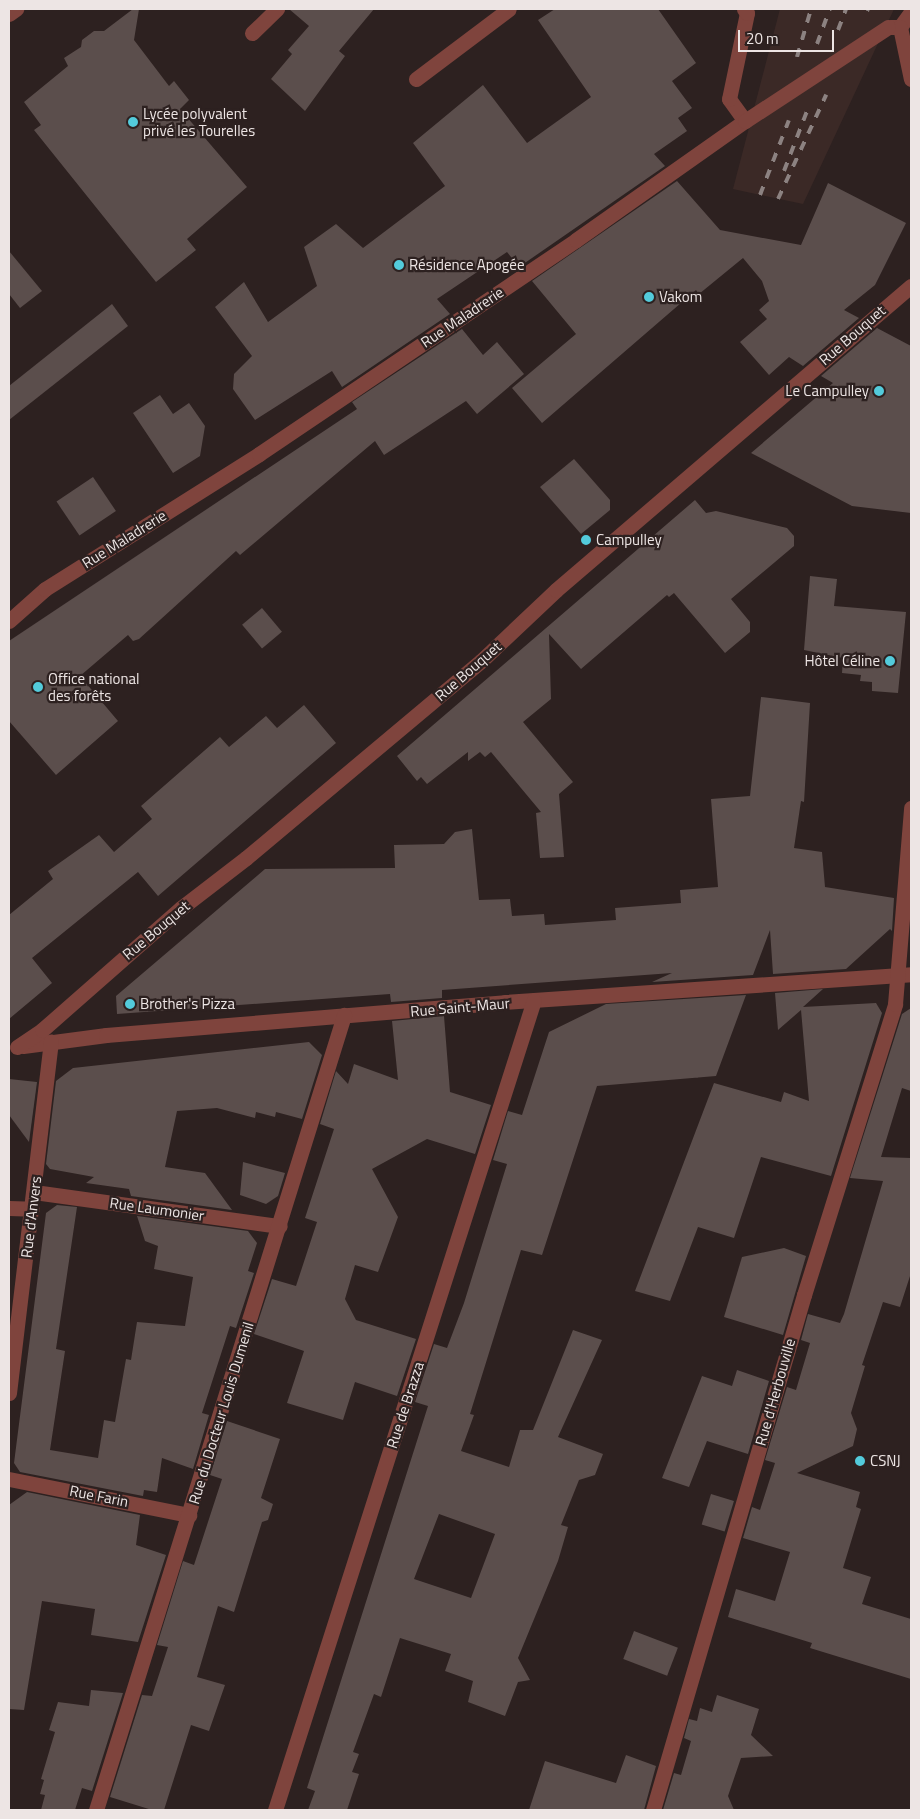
<!DOCTYPE html>
<meta charset="utf-8">
<style>
body{margin:0}
#map{position:relative;width:920px;height:1819px;overflow:hidden;background:#2d2120;font-family:"Titillium Web",sans-serif}
div>[style]{position:absolute}
[style*='--x']{left:calc(var(--x)*1px);top:calc(var(--y)*1px);width:calc(var(--w)*1px);rotate:calc(var(--a)*1deg)}
.built>*{inset:0;background:#3b2926}
.building>*{inset:0;background:#5b4e4c;transform-origin:0 0}
.minor>*{height:15px;margin:-7.5px;padding:0 7.5px;transform-origin:7.5px;border-radius:7.5px;background:#7f443d}
.rail>*{height:4px;margin-top:-2px;transform-origin:0;background:repeating-linear-gradient(90deg,#8c8281 0 9px,transparent 0 18px)}
.minor-bridge>*{height:15px;margin:-7.5px;padding:0 7.5px;transform-origin:7.5px;border-radius:7.5px;background:#7f443d}
.dots>*{width:14px;height:14px;translate:-50% -50%;box-sizing:border-box;border:2px solid #2d2120;border-radius:50%}
span{translate:-50% -50%;white-space:nowrap;text-align:center;line-height:1.15;-webkit-text-stroke:4.5px #2d2120;paint-order:stroke}
.poi-label{font-size:15px;color:#ede5e4}
.left{translate:0 -50%;text-align:left}
.right{translate:-100% -50%;text-align:right}
.street-label{font-size:15px;color:#ede5e4}
.frame{position:absolute;inset:0;border:10px solid #ede5e4;pointer-events:none}
.scale{position:absolute;left:738px;top:30px;width:96px;height:22px;box-sizing:border-box;border:2px solid #ede5e4;border-top:0;padding-left:6px;font-size:15px;line-height:18px;white-space:nowrap;color:#ede5e4;-webkit-text-stroke:4px #2d2120;paint-order:stroke}
</style>
<div id="map">
<div class="built">
<i style="clip-path:polygon(780px 9px,894px 9px,803px 204px,733px 189px)"></i>
</div>
<div class="building">
<i style="clip-path:polygon(133px 9px,139px 9px,134px 40px,169px 86px,174px 81px,189px 100px,180px 109px,247px 187px,187px 239px,196px 250px,156px 282px,34px 130px,41px 125px,24px 102px,68px 66px,64px 58px,81px 47px,82px 40px,94px 31px,104px 31px)"></i>
<i style="clip-path:polygon(289px 9px,374px 9px,339px 51px,345px 56px,305px 111px,271px 79px,292px 54px,288px 50px,309px 26px)"></i>
<i style="clip-path:polygon(555px 9px,658px 9px,696px 63px,672px 81px,692px 108px,678px 118px,687px 131px,654px 154px,665px 166px,519px 267px,507px 252px,437px 299px,450px 314px,342px 387px,332px 371px,255px 420px,233px 389px,234px 374px,252px 356px,215px 307px,244px 282px,268px 322px,317px 286px,304px 247px,336px 224px,363px 248px,445px 186px,413px 143px,483px 85px,527px 143px,591px 97px,538px 20px)"></i>
<i style="clip-path:polygon(677px 181px,720px 230px,801px 245px,828px 183px,906px 223px,875px 285px,844px 310px,859px 318px,803px 366px,789px 357px,769px 375px,740px 342px,767px 319px,759px 310px,769px 301px,762px 281px,743px 258px,699px 294px,696px 290px,542px 423px,512px 388px,576px 334px,532px 281px)"></i>
<i style="clip-path:polygon(9px 251px,42px 291px,20px 308px,9px 294px)"></i>
<i style="clip-path:polygon(112px 304px,128px 326px,9px 420px,9px 386px)"></i>
<i style="clip-path:polygon(877px 328px,911px 346px,911px 513px,852px 506px,751px 453px,833px 383px,821px 376px)"></i>
<i style="clip-path:polygon(462px 329px,483px 355px,497px 342px,524px 374px,477px 414px,466px 401px,384px 455px,375px 441px,240px 555px,236px 551px,139px 639px,133px 641px,128px 635px,80px 676px,118px 721px,56px 775px,9px 721px,9px 641px,357px 409px,352px 402px)"></i>
<i style="clip-path:polygon(160px 395px,173px 414px,189px 403px,205px 426px,200px 456px,173px 473px,133px 413px)"></i>
<i style="clip-path:polygon(574px 459px,610px 500px,610px 510px,581px 534px,540px 487px)"></i>
<i style="left:93px;top:477px;width:41px;height:44px;rotate:56deg"></i>
<i style="clip-path:polygon(695px 500px,706px 513px,716px 511px,787px 528px,794px 536px,794px 546px,731px 599px,750px 622px,750px 632px,725px 653px,674px 593px,669px 597px,667px 595px,581px 669px,549px 634px,551px 699px,523px 722px,573px 782px,559px 794px,564px 857px,540px 858px,536px 813px,541px 812px,491px 752px,485px 757px,480px 752px,468px 761px,468px 752px,427px 784px,421px 777px,417px 781px,397px 756px)"></i>
<i style="clip-path:polygon(810px 576px,837px 579px,834px 606px,906px 612px,898px 693px,872px 691px,872px 682px,860px 681px,861px 675px,842px 673px,843px 658px,804px 650px)"></i>
<i style="left:262px;top:608px;width:31px;height:26px;rotate:50deg"></i>
<i style="clip-path:polygon(761px 697px,810px 703px,804px 802px,801px 801px,794px 848px,822px 852px,825px 887px,894px 898px,892px 931px,890px 929px,846px 969px,773px 974px,770px 930px,753px 975px,652px 982px,672px 973px,442px 990px,442px 998px,391px 1002px,390px 994px,117px 1014px,116px 996px,265px 869px,395px 868px,394px 845px,444px 844px,455px 832px,472px 829px,479px 900px,510px 899px,512px 916px,544px 914px,545px 925px,616px 920px,615px 908px,681px 903px,680px 890px,718px 887px,711px 799px,750px 796px)"></i>
<i style="clip-path:polygon(304px 705px,336px 743px,158px 896px,138px 872px,32px 958px,52px 983px,9px 1019px,9px 915px,53px 879px,48px 871px,99px 835px,114px 852px,152px 819px,141px 806px,220px 737px,229px 747px,266px 716px,277px 728px)"></i>
<i style="clip-path:polygon(823px 989px,803px 1007px,876px 1003px,882px 1013px,831px 1176px,761px 1157px,734px 1238px,698px 1227px,670px 1301px,635px 1291px,714px 1083px,781px 1102px,784px 1092px,809px 1101px,801px 1010px,778px 1030px,775px 993px)"></i>
<i style="clip-path:polygon(evenodd,746px 995px,716px 1076px,597px 1086px,542px 1255px,521px 1250px,470px 1414px,474px 1415px,461px 1451px,509px 1467px,520px 1430px,533px 1430px,573px 1330px,602px 1340px,558px 1437px,603px 1454px,595px 1475px,579px 1480px,561px 1525px,568px 1527px,558px 1561px,518px 1658px,530px 1680px,518px 1682px,505px 1716px,468px 1702px,473px 1681px,445px 1671px,451px 1654px,400px 1638px,381px 1697px,374px 1694px,353px 1752px,359px 1754px,352px 1772px,359px 1774px,347px 1810px,308px 1810px,315px 1791px,307px 1788px,428px 1406px,415px 1402px,434px 1344px,447px 1348px,464px 1303px,507px 1164px,493px 1160px,508px 1111px,522px 1115px,549px 1032px,606px 1004px,746px 995px,439px 1514px,495px 1534px,471px 1598px,414px 1579px,439px 1514px)"></i>
<i style="clip-path:polygon(911px 1008px,911px 1091px,902px 1088px,881px 1157px,911px 1158px,911px 1273px,900px 1307px,883px 1302px,862px 1365px,865px 1366px,851px 1413px,857px 1429px,853px 1446px,797px 1473px,860px 1492px,856px 1507px,861px 1509px,843px 1568px,871px 1577px,862px 1604px,911px 1619px,911px 1679px,810px 1648px,812px 1643px,728px 1617px,736px 1589px,775px 1601px,790px 1552px,743px 1538px,752px 1507px,760px 1510px,775px 1463px,765px 1460px,787px 1387px,796px 1390px,810px 1343px,801px 1340px,808px 1314px,840px 1323px,844px 1314px,883px 1181px,850px 1178px,902px 1014px)"></i>
<i style="clip-path:polygon(444px 1016px,450px 1092px,491px 1105px,475px 1154px,427px 1139px,372px 1169px,398px 1217px,378px 1272px,355px 1265px,345px 1299px,356px 1320px,416px 1339px,397px 1396px,355px 1382px,343px 1420px,287px 1403px,304px 1351px,254px 1334px,272px 1279px,296px 1286px,317px 1222px,305px 1218px,334px 1129px,320px 1124px,336px 1071px,348px 1084px,354px 1064px,398px 1080px,392px 1021px)"></i>
<i style="clip-path:polygon(309px 1042px,322px 1055px,302px 1119px,276px 1112px,275px 1117px,256px 1112px,255px 1118px,217px 1108px,177px 1111px,165px 1167px,205px 1173px,232px 1210px,131px 1196px,129px 1189px,86px 1183px,94px 1177px,50px 1169px,46px 1164px,56px 1081px,73px 1068px)"></i>
<i style="clip-path:polygon(9px 1079px,37px 1082px,29px 1142px,9px 1115px)"></i>
<i style="clip-path:polygon(243px 1162px,285px 1173px,278px 1196px,266px 1204px,240px 1195px)"></i>
<i style="clip-path:polygon(57px 1205px,77px 1207px,56px 1349px,65px 1351px,50px 1450px,98px 1458px,104px 1420px,115px 1422px,126px 1359px,131px 1360px,137px 1322px,185px 1326px,193px 1277px,154px 1269px,158px 1246px,145px 1241px,137px 1216px,248px 1231px,257px 1243px,248px 1271px,254px 1273px,236px 1328px,230px 1326px,202px 1413px,209px 1415px,193px 1469px,162px 1458px,157px 1492px,144px 1490px,143px 1496px,20px 1472px,14px 1463px,46px 1213px)"></i>
<i style="clip-path:polygon(784px 1248px,806px 1256px,783px 1335px,724px 1317px,742px 1257px)"></i>
<i style="clip-path:polygon(737px 1370px,769px 1381px,748px 1454px,707px 1441px,689px 1487px,662px 1478px,702px 1376px,732px 1386px)"></i>
<i style="clip-path:polygon(227px 1421px,280px 1439px,261px 1498px,273px 1504px,268px 1520px,262px 1522px,234px 1612px,218px 1606px,197px 1677px,225px 1685px,209px 1731px,191px 1725px,164px 1810px,152px 1810px,110px 1797px,142px 1695px,152px 1696px,168px 1647px,157px 1645px,183px 1561px,194px 1565px,222px 1479px,210px 1475px)"></i>
<i style="clip-path:polygon(27px 1492px,140px 1515px,136px 1545px,166px 1555px,138px 1642px,91px 1635px,95px 1609px,42px 1601px,24px 1710px,9px 1709px,9px 1505px)"></i>
<i style="left:711px;top:1494px;width:24px;height:32px;rotate:17deg"></i>
<i style="left:634px;top:1631px;width:47px;height:30px;rotate:21deg"></i>
<i style="clip-path:polygon(91px 1690px,123px 1693px,92px 1791px,82px 1788px,75px 1810px,41px 1810px,45px 1795px,40px 1794px,44px 1780px,41px 1779px,55px 1732px,49px 1730px,58px 1702px,89px 1706px)"></i>
<i style="clip-path:polygon(717px 1695px,759px 1709px,751px 1735px,773px 1756px,741px 1758px,728px 1796px,734px 1810px,663px 1810px,674px 1773px,681px 1775px,691px 1741px,684px 1738px,689px 1719px,697px 1721px,700px 1708px,712px 1712px)"></i>
<i style="clip-path:polygon(626px 1755px,656px 1766px,644px 1810px,529px 1810px,545px 1761px,616px 1783px)"></i>
</div>
<div class="minor">
<i style="--x:9;--y:14;--w:9;--a:-36"></i>
<i style="--x:890;--y:27;--w:10;--a:0"></i>
<i style="--x:900;--y:27;--w:19;--a:-54"></i>
<i style="--x:900;--y:27;--w:53;--a:78.1"></i>
<i style="--x:252;--y:33;--w:35;--a:-44"></i>
<i style="--x:416;--y:79;--w:116;--a:-37"></i>
<i style="--x:9;--y:621;--w:48;--a:-41.6"></i>
<i style="--x:45;--y:589;--w:253;--a:-32.2"></i>
<i style="--x:259;--y:454;--w:382;--a:-34"></i>
<i style="--x:576;--y:240;--w:207;--a:-35.2"></i>
<i style="--x:745;--y:121;--w:27;--a:-126"></i>
<i style="--x:729;--y:99;--w:88;--a:-78.2"></i>
<i style="--x:747;--y:13;--w:5;--a:-127"></i>
<i style="--x:23;--y:1046;--w:84;--a:-7.5"></i>
<i style="--x:106;--y:1035;--w:400;--a:-4.7"></i>
<i style="--x:505;--y:1002;--w:407;--a:-3.9"></i>
<i style="--x:17;--y:1047;--w:30;--a:-34"></i>
<i style="--x:42;--y:1030;--w:185;--a:-41.3"></i>
<i style="--x:181;--y:908;--w:82;--a:-37.6"></i>
<i style="--x:246;--y:858;--w:307;--a:-40"></i>
<i style="--x:481;--y:661;--w:103;--a:-43.4"></i>
<i style="--x:556;--y:590;--w:467;--a:-40.6"></i>
<i style="--x:34;--y:1192;--w:248;--a:7.9"></i>
<i style="--x:9;--y:1208;--w:23;--a:2"></i>
<i style="--x:9;--y:1393;--w:354;--a:-83.2"></i>
<i style="--x:9;--y:1479;--w:184;--a:11.3"></i>
<i style="--x:96;--y:1810;--w:833;--a:-72.67"></i>
<i style="--x:275;--y:1810;--w:850;--a:-72.27"></i>
<i style="--x:653;--y:1810;--w:537;--a:-73.66"></i>
<i style="--x:804;--y:1295;--w:305;--a:-72.6"></i>
<i style="--x:895;--y:1004;--w:197;--a:-85.3"></i>
</div>
<div class="rail">
<i style="--x:867;--y:11;--w:2;--a:-63"></i>
<i style="--x:838;--y:30;--w:22;--a:-69"></i>
<i style="--x:817;--y:44;--w:37;--a:-70"></i>
<i style="--x:797;--y:57;--w:50;--a:-73.7"></i>
<i style="--x:784;--y:171;--w:70;--a:-69"></i>
<i style="--x:760;--y:195;--w:80;--a:-68.9"></i>
<i style="--x:778;--y:199;--w:115;--a:-65.2"></i>
</div>
<div class="minor-bridge">
<i style="--x:745;--y:121;--w:171;--a:-33.3"></i>
</div>
<div class="dots">
<i style="left:133px;top:122px;background:#53cbdb"></i>
<i style="left:399px;top:265px;background:#53cbdb"></i>
<i style="left:649px;top:297px;background:#53cbdb"></i>
<i style="left:879px;top:391px;background:#53cbdb"></i>
<i style="left:586px;top:540px;background:#53cbdb"></i>
<i style="left:890px;top:661px;background:#53cbdb"></i>
<i style="left:38px;top:687px;background:#53cbdb"></i>
<i style="left:130px;top:1004px;background:#53cbdb"></i>
<i style="left:860px;top:1461px;background:#53cbdb"></i>
</div>
<div class="poi-label">
<span class="left" style="left:143px;top:122px">Lycée polyvalent<br>privé les Tourelles</span>
<span class="left" style="left:409px;top:265px">Résidence Apogée</span>
<span class="left" style="left:659px;top:297px">Vakom</span>
<span class="right" style="left:869px;top:391px">Le Campulley</span>
<span class="left" style="left:596px;top:540px">Campulley</span>
<span class="right" style="left:880px;top:661px">Hôtel Céline</span>
<span class="left" style="left:48px;top:687px">Office national<br>des forêts</span>
<span class="left" style="left:140px;top:1004px">Brother's Pizza</span>
<span class="left" style="left:870px;top:1461px">CSNJ</span>
</div>
<div class="street-label">
<span style="left:462px;top:317px;rotate:-34deg">Rue Maladrerie</span>
<span style="left:852px;top:335px;rotate:-41deg">Rue Bouquet</span>
<span style="left:124px;top:539px;rotate:-32deg">Rue Maladrerie</span>
<span style="left:468px;top:671px;rotate:-41deg">Rue Bouquet</span>
<span style="left:156px;top:930px;rotate:-40deg">Rue Bouquet</span>
<span style="left:460px;top:1007px;rotate:-5deg">Rue Saint-Maur</span>
<span style="left:157px;top:1209px;rotate:8deg">Rue Laumonier</span>
<span style="left:31px;top:1217px;rotate:-83deg">Rue d'Anvers</span>
<span style="left:775px;top:1392px;rotate:-74deg">Rue d'Herbouville</span>
<span style="left:405px;top:1405px;rotate:-72deg">Rue de Brazza</span>
<span style="left:221px;top:1413px;rotate:-73deg">Rue du Docteur Louis Dumenil</span>
<span style="left:99px;top:1496px;rotate:11deg">Rue Farin</span>
</div>
<div class="frame"></div>
<div class="scale">20 m</div>
</div>
